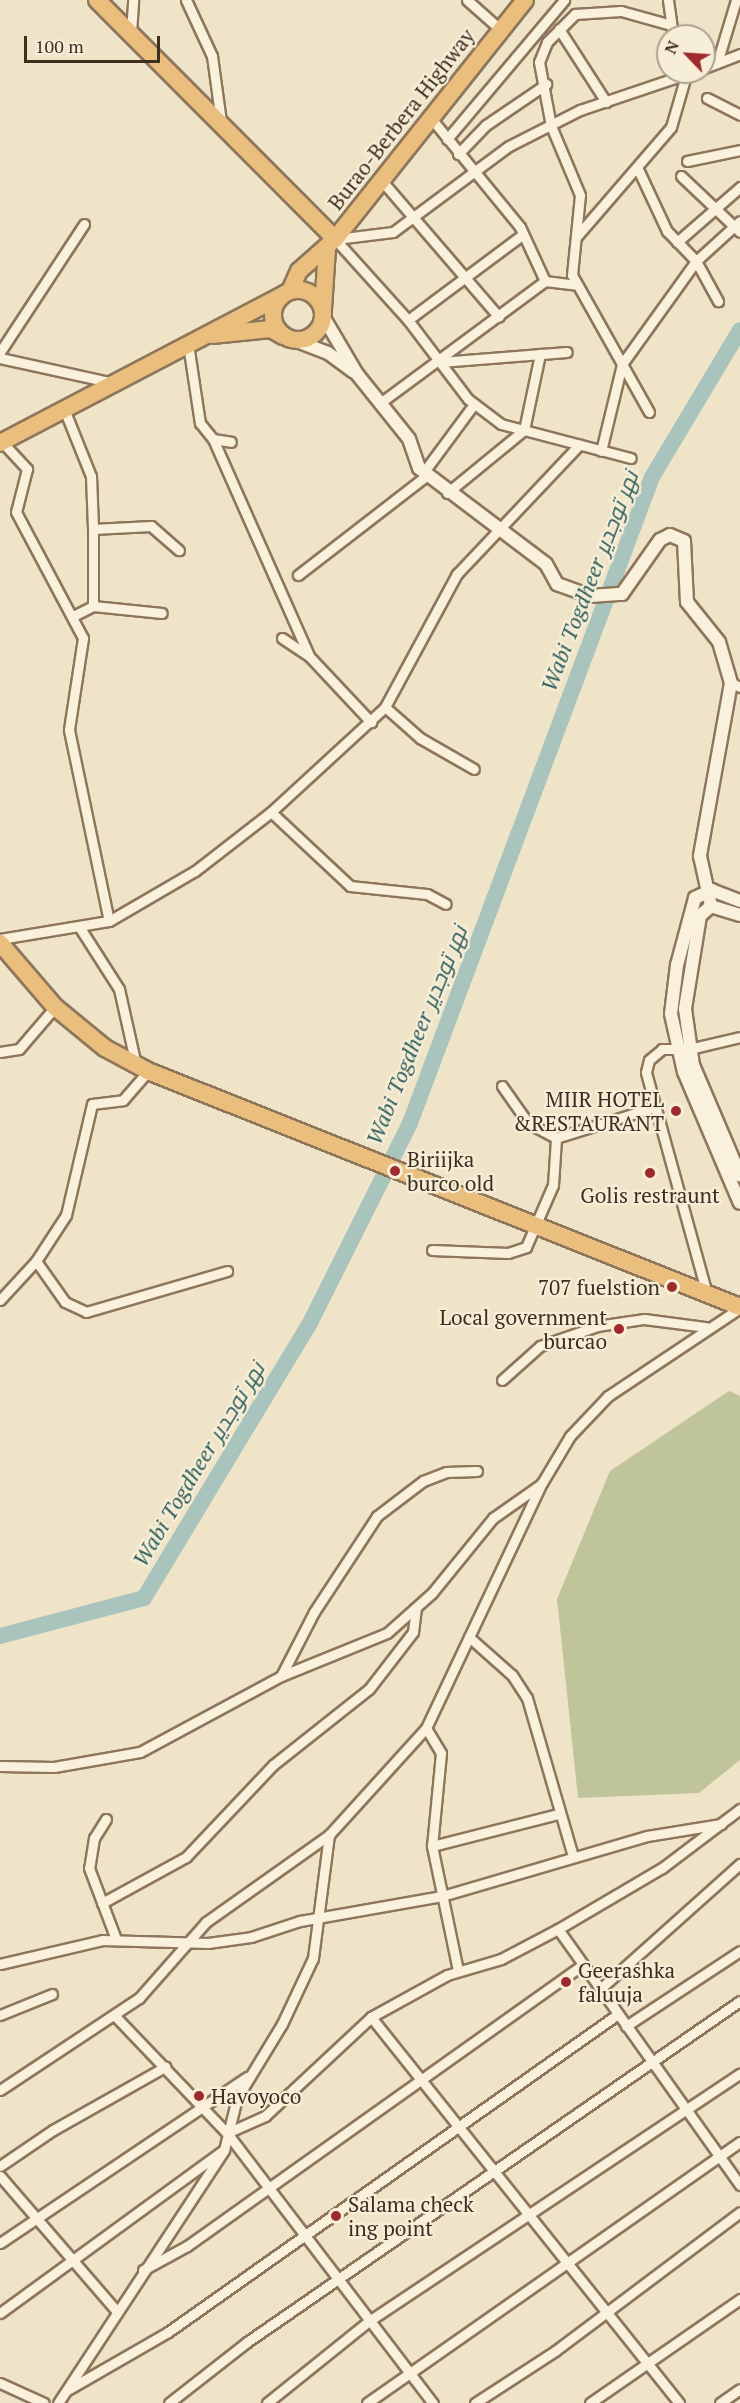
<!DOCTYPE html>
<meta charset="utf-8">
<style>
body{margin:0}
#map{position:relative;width:740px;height:2403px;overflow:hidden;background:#f0e4c8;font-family:"PT Serif",Cairo,serif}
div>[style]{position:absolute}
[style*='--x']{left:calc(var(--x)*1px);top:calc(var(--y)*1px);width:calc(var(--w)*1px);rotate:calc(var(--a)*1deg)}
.cemetery>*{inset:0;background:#bfc49a}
.river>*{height:16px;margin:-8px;padding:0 8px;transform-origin:8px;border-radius:8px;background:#a9c4bc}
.roads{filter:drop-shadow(2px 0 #8d765c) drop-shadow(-2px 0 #8d765c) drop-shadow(0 2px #8d765c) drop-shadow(0 -2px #8d765c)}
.minor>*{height:9px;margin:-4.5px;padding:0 4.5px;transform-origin:4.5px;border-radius:4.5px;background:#faf1dc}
.tertiary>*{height:12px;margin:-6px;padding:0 6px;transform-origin:6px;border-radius:6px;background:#faf1dc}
.trunk>*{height:16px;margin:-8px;padding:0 8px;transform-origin:8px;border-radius:8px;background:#eabe7c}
.trunk>.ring{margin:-8px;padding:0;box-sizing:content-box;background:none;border:16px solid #eabe7c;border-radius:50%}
.dots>*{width:16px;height:16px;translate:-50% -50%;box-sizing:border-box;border:3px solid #f7eed8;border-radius:50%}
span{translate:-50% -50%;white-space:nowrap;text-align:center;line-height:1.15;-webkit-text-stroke:4.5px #f7eed8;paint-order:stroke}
.street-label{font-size:21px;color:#3d2e20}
.poi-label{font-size:21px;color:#3d2e20}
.right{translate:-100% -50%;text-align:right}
.left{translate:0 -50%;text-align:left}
.water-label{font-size:22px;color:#2f5d5a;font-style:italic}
.north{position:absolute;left:656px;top:24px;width:60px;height:60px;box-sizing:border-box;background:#f7eed8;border:2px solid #ada18e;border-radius:50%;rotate:295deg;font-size:16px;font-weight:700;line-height:24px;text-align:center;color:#3d2e20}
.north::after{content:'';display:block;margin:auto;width:21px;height:27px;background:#9e2a2b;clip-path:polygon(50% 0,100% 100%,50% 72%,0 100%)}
.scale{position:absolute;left:24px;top:36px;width:136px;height:27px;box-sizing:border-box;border:3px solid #3d2e20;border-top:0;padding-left:8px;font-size:18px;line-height:21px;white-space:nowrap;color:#3d2e20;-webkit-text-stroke:4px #f7eed8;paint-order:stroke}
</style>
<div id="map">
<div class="cemetery">
<i style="clip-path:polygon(729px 1391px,740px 1396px,740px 1760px,699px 1793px,578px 1798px,557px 1599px,610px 1471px)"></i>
</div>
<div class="river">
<i style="--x:0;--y:1636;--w:149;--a:-14.8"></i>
<i style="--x:144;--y:1598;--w:319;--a:-58.9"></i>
<i style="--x:309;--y:1325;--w:226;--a:-63.4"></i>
<i style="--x:410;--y:1123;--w:690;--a:-69.46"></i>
<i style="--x:652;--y:477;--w:171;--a:-59.1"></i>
</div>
<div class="roads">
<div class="minor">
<i style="--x:186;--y:0;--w:62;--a:65.1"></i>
<i style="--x:212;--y:56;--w:67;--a:82.2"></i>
<i style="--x:467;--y:0;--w:45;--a:41.4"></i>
<i style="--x:668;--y:0;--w:36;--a:82"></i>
<i style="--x:559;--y:29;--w:87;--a:57.2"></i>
<i style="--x:131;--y:32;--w:32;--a:-86"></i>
<i style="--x:717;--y:63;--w:66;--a:-73.2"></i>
<i style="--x:704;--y:68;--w:39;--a:-21"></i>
<i style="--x:707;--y:98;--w:37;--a:27"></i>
<i style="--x:430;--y:117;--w:142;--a:50.7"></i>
<i style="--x:520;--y:227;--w:60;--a:65.2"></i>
<i style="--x:545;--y:281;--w:32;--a:7"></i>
<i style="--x:447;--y:139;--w:182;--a:-49.9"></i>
<i style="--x:458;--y:154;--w:40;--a:-46"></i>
<i style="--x:486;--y:125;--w:73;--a:-34.3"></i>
<i style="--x:687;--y:161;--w:54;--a:-11.7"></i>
<i style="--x:637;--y:167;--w:71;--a:64.9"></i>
<i style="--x:667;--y:231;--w:42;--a:46"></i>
<i style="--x:696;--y:261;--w:46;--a:61.2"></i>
<i style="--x:681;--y:176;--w:81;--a:43.5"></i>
<i style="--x:382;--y:181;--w:179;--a:49.3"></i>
<i style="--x:577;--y:236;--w:144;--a:-49.2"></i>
<i style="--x:671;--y:127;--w:57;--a:-73.8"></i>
<i style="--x:335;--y:239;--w:109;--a:48"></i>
<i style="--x:408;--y:320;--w:99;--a:52.8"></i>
<i style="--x:468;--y:399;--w:41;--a:37.1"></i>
<i style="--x:501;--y:424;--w:134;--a:14.7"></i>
<i style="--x:336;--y:239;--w:57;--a:-7"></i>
<i style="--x:393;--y:232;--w:144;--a:-36.6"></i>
<i style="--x:509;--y:146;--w:80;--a:-26.9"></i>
<i style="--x:580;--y:110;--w:118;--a:-18.7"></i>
<i style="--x:677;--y:242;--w:84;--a:-41.1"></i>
<i style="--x:408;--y:320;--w:142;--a:-36.7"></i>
<i style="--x:188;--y:344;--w:80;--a:81.4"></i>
<i style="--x:200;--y:423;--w:21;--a:51"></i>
<i style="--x:213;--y:439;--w:18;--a:9"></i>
<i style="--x:0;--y:352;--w:153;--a:-56.7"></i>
<i style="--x:0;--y:358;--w:117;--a:12.4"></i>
<i style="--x:440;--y:362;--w:127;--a:-4.5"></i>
<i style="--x:380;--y:403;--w:205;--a:-36.5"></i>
<i style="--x:64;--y:409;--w:72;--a:68.1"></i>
<i style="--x:91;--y:476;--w:53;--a:87.8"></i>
<i style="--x:93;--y:529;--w:77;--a:90"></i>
<i style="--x:93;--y:606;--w:20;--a:153"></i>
<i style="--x:649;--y:412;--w:157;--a:-119.3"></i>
<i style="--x:572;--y:275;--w:80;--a:-84.3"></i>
<i style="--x:580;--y:195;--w:75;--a:-112.8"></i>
<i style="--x:551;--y:126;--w:65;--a:-100.6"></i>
<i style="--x:539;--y:62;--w:22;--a:-68"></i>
<i style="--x:547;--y:42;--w:40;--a:-45"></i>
<i style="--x:575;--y:14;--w:46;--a:-3.7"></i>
<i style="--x:621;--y:11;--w:49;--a:15.5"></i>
<i style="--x:213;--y:439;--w:237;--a:66.1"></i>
<i style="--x:2;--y:442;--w:37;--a:47"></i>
<i style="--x:27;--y:469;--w:44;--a:104.3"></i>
<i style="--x:16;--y:512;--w:143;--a:62"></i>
<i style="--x:83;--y:638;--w:93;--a:98.7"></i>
<i style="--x:69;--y:730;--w:195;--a:78.2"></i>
<i style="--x:601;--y:451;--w:89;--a:-76.4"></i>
<i style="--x:622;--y:364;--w:127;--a:-54.3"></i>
<i style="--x:696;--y:261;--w:59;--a:-42.3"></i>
<i style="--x:423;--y:473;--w:86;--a:-53.5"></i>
<i style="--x:447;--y:493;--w:99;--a:-39.3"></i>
<i style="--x:524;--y:430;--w:78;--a:-78.1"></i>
<i style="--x:93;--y:529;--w:58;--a:-3"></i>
<i style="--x:151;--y:526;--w:37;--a:41"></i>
<i style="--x:298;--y:575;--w:162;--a:-37.7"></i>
<i style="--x:93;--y:606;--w:69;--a:5.8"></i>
<i style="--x:282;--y:638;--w:32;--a:34"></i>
<i style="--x:309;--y:656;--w:91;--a:46.8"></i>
<i style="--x:731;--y:683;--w:10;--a:24"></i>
<i style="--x:385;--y:707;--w:47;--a:41.5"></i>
<i style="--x:420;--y:738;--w:62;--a:29.9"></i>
<i style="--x:271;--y:812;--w:108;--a:43.1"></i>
<i style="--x:350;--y:886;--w:77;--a:5.9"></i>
<i style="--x:427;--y:894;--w:21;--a:28"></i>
<i style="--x:80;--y:928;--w:72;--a:57.4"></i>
<i style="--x:119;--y:989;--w:78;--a:77.4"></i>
<i style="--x:0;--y:939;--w:110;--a:-9.4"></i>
<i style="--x:109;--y:921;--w:99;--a:-30.2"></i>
<i style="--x:195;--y:871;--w:96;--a:-37.8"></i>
<i style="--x:271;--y:812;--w:155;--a:-42.6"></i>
<i style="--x:385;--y:707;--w:151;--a:-61.6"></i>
<i style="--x:457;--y:574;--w:178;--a:-46.6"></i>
<i style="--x:0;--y:1052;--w:19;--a:-9"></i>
<i style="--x:19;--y:1049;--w:55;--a:-49.4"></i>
<i style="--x:502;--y:1086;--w:45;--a:54.9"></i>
<i style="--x:528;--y:1123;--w:32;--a:28"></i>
<i style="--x:556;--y:1138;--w:101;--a:-17.4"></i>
<i style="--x:432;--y:1250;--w:76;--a:2.3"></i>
<i style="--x:508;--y:1253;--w:19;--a:-18"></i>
<i style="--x:526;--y:1247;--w:68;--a:-66.5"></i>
<i style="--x:553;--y:1185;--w:47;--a:-86.3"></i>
<i style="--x:36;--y:1261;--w:50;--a:54.7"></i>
<i style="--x:65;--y:1302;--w:23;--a:25"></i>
<i style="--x:86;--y:1312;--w:147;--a:-16.2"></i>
<i style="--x:707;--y:1294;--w:230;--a:-105.4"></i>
<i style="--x:646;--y:1072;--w:12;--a:-76"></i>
<i style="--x:649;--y:1060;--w:17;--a:-40"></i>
<i style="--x:662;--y:1049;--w:27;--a:0"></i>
<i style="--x:689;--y:1049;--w:52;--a:-13.2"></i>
<i style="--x:0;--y:1300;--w:53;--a:-47.3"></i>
<i style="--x:36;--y:1261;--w:55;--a:-56.9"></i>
<i style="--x:66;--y:1215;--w:114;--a:-76.8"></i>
<i style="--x:92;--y:1104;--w:31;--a:-7"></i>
<i style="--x:123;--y:1100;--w:38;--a:-49"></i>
<i style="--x:502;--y:1380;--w:51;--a:-41.8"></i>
<i style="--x:540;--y:1346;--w:60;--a:-19.3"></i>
<i style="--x:597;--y:1326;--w:48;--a:-8.5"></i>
<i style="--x:644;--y:1319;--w:63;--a:7.4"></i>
<i style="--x:469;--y:1637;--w:57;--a:41.5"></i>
<i style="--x:512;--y:1675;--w:27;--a:57"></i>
<i style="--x:527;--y:1698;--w:165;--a:73.8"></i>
<i style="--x:281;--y:1676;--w:72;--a:-62.7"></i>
<i style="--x:314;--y:1612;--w:115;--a:-56.7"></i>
<i style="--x:377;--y:1516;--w:58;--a:-37.3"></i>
<i style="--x:423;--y:1481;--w:25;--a:-21"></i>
<i style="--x:446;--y:1472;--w:31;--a:-2"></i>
<i style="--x:426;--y:1728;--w:29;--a:59"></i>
<i style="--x:441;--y:1753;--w:93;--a:95.5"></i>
<i style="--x:432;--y:1846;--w:127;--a:78.2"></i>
<i style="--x:0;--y:1766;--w:54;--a:1.1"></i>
<i style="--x:54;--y:1767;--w:87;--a:-9.9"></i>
<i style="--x:140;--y:1752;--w:160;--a:-28.3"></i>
<i style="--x:281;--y:1676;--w:114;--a:-22.1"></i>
<i style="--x:387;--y:1633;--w:60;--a:-41.6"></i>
<i style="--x:432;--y:1593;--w:97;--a:-50.9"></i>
<i style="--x:493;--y:1518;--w:57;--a:-35.1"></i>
<i style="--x:106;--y:1819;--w:22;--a:122"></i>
<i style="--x:94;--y:1838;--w:30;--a:99"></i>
<i style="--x:89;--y:1868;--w:76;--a:69.2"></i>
<i style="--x:432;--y:1846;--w:130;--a:-14.3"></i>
<i style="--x:102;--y:1903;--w:96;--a:-28.7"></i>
<i style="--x:186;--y:1857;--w:127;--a:-46.6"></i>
<i style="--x:273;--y:1765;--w:122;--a:-38.4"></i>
<i style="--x:369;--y:1689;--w:72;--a:-52.3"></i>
<i style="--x:413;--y:1632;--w:23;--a:-83"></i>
<i style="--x:558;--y:1929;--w:314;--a:54.6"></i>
<i style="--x:0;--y:1964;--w:105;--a:-13.2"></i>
<i style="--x:102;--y:1940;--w:106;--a:1.6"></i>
<i style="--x:208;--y:1943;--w:43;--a:-7.9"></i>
<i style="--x:251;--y:1937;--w:52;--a:-18.1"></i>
<i style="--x:300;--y:1921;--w:144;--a:-10"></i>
<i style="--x:442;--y:1896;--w:214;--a:-16.3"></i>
<i style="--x:647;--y:1836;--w:75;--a:-9.2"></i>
<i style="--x:600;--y:1989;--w:188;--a:-41.8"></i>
<i style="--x:0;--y:2015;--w:56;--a:-22"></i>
<i style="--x:115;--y:2016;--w:162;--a:46.3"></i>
<i style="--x:227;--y:2133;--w:340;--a:52.7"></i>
<i style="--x:371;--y:2017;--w:494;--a:51.4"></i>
<i style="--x:626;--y:2026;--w:136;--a:-33.3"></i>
<i style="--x:0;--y:2090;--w:167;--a:-33.5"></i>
<i style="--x:139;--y:1998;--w:101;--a:-48.6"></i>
<i style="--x:206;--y:1922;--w:151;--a:-35.3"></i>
<i style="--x:329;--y:1835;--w:144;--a:-47.8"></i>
<i style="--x:426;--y:1728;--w:271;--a:-64.7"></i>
<i style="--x:542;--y:1483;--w:55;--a:-59.2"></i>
<i style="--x:570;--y:1436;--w:55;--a:-46.5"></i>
<i style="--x:608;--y:1396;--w:159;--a:-33.7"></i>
<i style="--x:227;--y:2133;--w:42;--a:-24.1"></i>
<i style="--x:265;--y:2116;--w:145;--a:-43"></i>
<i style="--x:371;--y:2017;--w:87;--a:-28.9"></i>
<i style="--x:447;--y:1975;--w:56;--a:-16.5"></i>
<i style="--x:501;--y:1959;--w:64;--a:-27.8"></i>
<i style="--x:558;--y:1929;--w:121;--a:-30.4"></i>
<i style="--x:662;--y:1868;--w:98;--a:-37.1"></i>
<i style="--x:0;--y:2166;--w:64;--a:-34.2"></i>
<i style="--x:53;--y:2130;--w:129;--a:-29.4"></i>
<i style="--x:0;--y:2176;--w:176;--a:49.2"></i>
<i style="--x:0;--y:2243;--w:298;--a:-33.9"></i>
<i style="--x:143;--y:2270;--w:50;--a:-28.6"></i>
<i style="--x:187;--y:2246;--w:485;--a:-35.4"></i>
<i style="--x:0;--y:2313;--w:275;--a:-36.1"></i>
<i style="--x:0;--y:2383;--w:48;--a:24.4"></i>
<i style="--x:69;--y:2389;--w:114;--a:-29.9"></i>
<i style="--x:168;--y:2332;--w:551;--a:-35.25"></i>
<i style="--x:58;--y:2403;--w:303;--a:-56.7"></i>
<i style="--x:224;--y:2150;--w:54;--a:-76"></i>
<i style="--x:237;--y:2098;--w:87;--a:-58.7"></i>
<i style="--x:282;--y:2024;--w:73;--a:-64.8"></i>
<i style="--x:313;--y:1958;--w:124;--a:-82.6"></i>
<i style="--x:169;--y:2403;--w:99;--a:-38"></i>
<i style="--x:247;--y:2342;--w:599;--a:-34.67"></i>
<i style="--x:267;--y:2403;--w:131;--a:-38.8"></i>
<i style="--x:369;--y:2321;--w:446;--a:-33.7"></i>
<i style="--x:367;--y:2403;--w:455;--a:-35"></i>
<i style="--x:475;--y:2403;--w:95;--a:-33"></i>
<i style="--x:555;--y:2351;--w:231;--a:-36.9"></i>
<i style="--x:590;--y:2403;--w:183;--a:-34.7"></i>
<i style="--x:720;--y:2403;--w:24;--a:-35"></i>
</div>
<div class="tertiary">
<i style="--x:324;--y:318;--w:65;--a:59.5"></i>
<i style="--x:357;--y:374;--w:83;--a:51.3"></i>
<i style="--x:409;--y:439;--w:31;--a:71"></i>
<i style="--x:419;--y:468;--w:159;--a:37.1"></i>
<i style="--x:546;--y:564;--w:23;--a:61"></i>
<i style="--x:557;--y:584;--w:35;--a:20"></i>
<i style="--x:590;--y:596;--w:32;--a:-4"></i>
<i style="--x:622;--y:594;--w:66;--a:-54.9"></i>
<i style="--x:660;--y:540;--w:11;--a:-27"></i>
<i style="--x:670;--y:535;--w:15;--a:23"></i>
<i style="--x:684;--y:541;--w:61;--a:87.2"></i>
<i style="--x:687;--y:602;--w:51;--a:51.3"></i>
<i style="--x:719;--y:642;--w:43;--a:73.7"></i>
<i style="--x:731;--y:683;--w:176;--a:100.2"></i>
<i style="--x:700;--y:856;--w:51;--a:77.6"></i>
<i style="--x:294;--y:340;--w:36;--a:21"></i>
<i style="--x:328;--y:353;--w:32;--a:36"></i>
<i style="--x:740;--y:901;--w:30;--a:-159"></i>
<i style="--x:712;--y:890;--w:19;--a:155"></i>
<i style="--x:695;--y:898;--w:69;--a:105"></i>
<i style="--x:677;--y:965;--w:49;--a:97"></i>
<i style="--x:671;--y:1014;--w:59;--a:77.4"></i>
<i style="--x:684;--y:1072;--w:142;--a:66.9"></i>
<i style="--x:740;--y:915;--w:30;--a:-163"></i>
<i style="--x:711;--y:906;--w:15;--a:138"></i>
<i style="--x:700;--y:916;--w:94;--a:99.2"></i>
<i style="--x:685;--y:1009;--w:57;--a:81.9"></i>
<i style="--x:693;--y:1065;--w:120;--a:66.9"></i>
</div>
<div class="trunk">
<i style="--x:97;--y:0;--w:337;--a:45.1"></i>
<i class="ring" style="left:273px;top:290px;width:34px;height:34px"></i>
<i style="--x:290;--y:291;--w:22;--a:-66"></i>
<i style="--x:299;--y:271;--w:48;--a:-41.6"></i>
<i style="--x:335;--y:239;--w:305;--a:-51.5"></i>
<i style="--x:323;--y:309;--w:61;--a:-86.2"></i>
<i style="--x:212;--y:335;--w:59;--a:-5.8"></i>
<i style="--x:271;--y:329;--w:14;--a:30"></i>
<i style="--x:0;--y:443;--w:319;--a:-27.6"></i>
<i style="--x:0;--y:943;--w:84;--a:49.3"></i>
<i style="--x:55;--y:1007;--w:65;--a:39.4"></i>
<i style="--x:105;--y:1048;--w:49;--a:28.1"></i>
<i style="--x:148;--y:1071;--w:637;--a:21.73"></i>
</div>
</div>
<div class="dots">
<i style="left:676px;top:1111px;background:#9e2a2b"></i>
<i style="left:395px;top:1171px;background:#9e2a2b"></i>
<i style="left:650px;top:1173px;background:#9e2a2b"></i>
<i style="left:672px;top:1287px;background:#9e2a2b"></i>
<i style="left:619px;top:1329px;background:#9e2a2b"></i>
<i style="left:566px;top:1982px;background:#9e2a2b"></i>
<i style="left:199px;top:2096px;background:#9e2a2b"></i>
<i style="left:336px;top:2216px;background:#9e2a2b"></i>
</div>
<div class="street-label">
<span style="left:401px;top:119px;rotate:-52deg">Burao-Berbera Highway</span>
</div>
<div class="poi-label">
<span class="right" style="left:664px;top:1111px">MIIR HOTEL<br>&amp;RESTAURANT</span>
<span class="left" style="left:407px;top:1171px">Biriijka<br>burco old</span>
<span style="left:650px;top:1195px">Golis restraunt</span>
<span class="right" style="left:660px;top:1287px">707 fuelstion</span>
<span class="right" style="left:607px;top:1329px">Local government<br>burcao</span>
<span class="left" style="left:578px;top:1982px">Geerashka<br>faluuja</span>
<span class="left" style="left:211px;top:2096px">Havoyoco</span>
<span class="left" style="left:348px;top:2216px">Salama check<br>ing point</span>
</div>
<div class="water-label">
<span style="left:589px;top:581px;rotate:-69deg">Wabi Togdheer نهر توجدير</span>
<span style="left:416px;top:1035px;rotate:-68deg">Wabi Togdheer نهر توجدير</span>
<span style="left:198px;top:1464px;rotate:-59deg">Wabi Togdheer نهر توجدير</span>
</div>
<div class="north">N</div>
<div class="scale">100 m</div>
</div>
